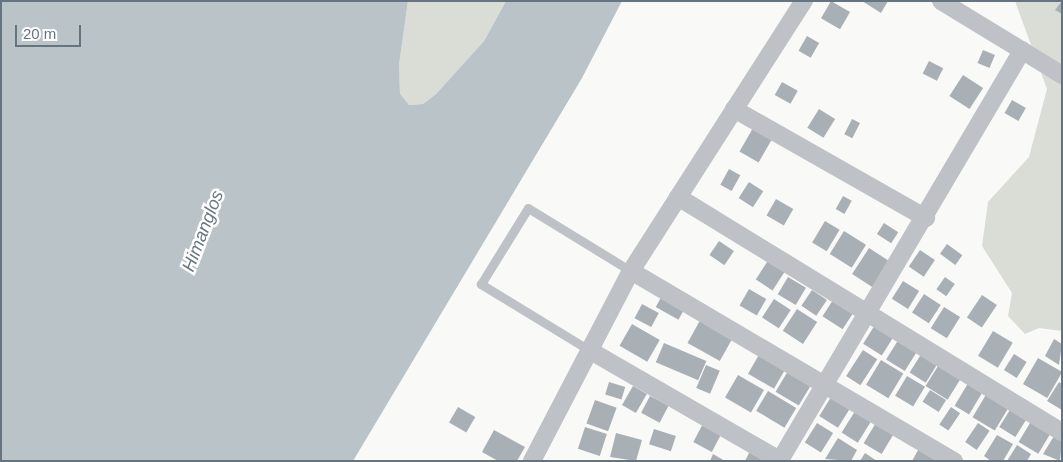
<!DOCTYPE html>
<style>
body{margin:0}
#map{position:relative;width:1063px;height:462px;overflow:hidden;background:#f9f9f7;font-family:Helvetica,sans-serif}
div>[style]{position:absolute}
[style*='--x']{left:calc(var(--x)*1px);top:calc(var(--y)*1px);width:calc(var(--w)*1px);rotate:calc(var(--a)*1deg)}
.green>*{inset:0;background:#d9ddd6}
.water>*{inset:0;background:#bac4c8}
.building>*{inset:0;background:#a9b0b5;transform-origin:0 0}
.service>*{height:9px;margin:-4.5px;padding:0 4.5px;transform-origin:4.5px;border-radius:4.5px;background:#bec2c6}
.minor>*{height:18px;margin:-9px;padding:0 9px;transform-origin:9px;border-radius:9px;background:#bec2c6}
span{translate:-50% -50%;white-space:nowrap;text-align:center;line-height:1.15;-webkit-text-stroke:5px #fff;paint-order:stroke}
.water-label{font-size:18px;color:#677880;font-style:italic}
.frame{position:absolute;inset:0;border:2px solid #66747f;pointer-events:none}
.scale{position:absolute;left:15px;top:25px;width:66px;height:22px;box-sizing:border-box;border:2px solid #66747f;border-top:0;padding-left:6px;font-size:15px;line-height:18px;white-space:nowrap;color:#66747f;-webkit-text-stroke:4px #fff;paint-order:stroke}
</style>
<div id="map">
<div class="green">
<i style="clip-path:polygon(408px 1px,506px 1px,484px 41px,436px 94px,423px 104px,409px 105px,400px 95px,399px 65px)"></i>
<i style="clip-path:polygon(1015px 1px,1062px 1px,1062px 331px,1039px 328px,1025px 334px,1008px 316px,1012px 293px,982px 246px,988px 202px,1029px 157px,1047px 89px)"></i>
</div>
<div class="water">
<i style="clip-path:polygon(1px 1px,408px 1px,399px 65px,400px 94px,409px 105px,423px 104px,436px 94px,484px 41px,506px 1px,622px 1px,582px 78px,353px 461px,1px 461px)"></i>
</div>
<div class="building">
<i style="left:831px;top:1px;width:22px;height:20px;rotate:30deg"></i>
<i style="clip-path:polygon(862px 1px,888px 1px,881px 13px)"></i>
<i style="clip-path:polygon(1062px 1px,1062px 14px,1055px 10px)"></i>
<i style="left:807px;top:36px;width:14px;height:17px;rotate:30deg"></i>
<i style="left:983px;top:50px;width:13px;height:14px;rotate:23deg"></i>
<i style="left:929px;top:61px;width:16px;height:14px;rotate:27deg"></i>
<i style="left:963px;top:75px;width:24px;height:25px;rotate:33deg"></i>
<i style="left:782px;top:82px;width:18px;height:15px;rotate:29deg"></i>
<i style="left:1012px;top:100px;width:16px;height:15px;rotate:30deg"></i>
<i style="left:819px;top:109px;width:19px;height:22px;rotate:32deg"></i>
<i style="left:852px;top:119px;width:9px;height:17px;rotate:27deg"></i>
<i style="left:753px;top:128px;width:22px;height:27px;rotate:30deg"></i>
<i style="left:729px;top:169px;width:13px;height:18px;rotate:29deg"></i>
<i style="left:749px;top:182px;width:17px;height:19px;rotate:33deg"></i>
<i style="left:843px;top:196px;width:10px;height:15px;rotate:29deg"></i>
<i style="left:776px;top:199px;width:20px;height:19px;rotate:30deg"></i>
<i style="left:825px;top:221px;width:17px;height:25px;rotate:31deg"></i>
<i style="left:884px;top:223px;width:17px;height:13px;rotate:33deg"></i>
<i style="left:844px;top:231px;width:26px;height:27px;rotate:32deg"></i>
<i style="left:719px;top:241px;width:18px;height:17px;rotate:34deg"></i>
<i style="left:947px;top:244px;width:19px;height:12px;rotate:36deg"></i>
<i style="left:869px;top:248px;width:24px;height:31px;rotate:33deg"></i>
<i style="left:920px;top:250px;width:18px;height:20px;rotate:34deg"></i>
<i style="left:771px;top:256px;width:20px;height:28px;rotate:33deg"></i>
<i style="left:788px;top:277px;width:21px;height:20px;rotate:31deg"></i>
<i style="left:945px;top:277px;width:12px;height:15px;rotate:35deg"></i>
<i style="left:903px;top:281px;width:19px;height:21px;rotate:32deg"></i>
<i style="left:749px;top:289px;width:20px;height:19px;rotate:30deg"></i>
<i style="left:812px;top:290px;width:18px;height:19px;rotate:34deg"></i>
<i style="left:663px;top:294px;width:26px;height:15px;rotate:29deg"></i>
<i style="left:924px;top:294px;width:20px;height:22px;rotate:33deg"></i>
<i style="left:982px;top:295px;width:18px;height:27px;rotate:34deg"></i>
<i style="left:835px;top:297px;width:24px;height:23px;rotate:33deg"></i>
<i style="left:774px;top:299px;width:20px;height:22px;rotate:33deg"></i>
<i style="left:642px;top:304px;width:19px;height:16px;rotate:28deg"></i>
<i style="left:944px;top:307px;width:19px;height:25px;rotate:32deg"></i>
<i style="left:797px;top:309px;width:24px;height:26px;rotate:33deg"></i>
<i style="left:703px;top:315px;width:37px;height:32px;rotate:29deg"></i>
<i style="left:878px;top:320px;width:22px;height:28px;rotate:32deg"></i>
<i style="left:632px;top:324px;width:32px;height:25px;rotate:30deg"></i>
<i style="left:993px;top:331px;width:23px;height:29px;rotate:31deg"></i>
<i style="left:902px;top:334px;width:22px;height:30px;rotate:32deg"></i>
<i style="clip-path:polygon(1054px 339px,1062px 344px,1059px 365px,1045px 356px)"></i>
<i style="left:664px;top:343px;width:46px;height:21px;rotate:23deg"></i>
<i style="left:925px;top:348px;width:19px;height:29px;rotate:32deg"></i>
<i style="left:863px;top:350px;width:17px;height:31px;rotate:33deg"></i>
<i style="left:760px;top:353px;width:30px;height:24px;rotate:30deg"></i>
<i style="left:1014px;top:354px;width:15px;height:19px;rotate:32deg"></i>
<i style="left:943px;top:358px;width:26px;height:33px;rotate:32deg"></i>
<i style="left:1038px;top:358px;width:28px;height:30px;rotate:30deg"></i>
<i style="left:881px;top:360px;width:26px;height:29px;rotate:31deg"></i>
<i style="left:706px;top:365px;width:15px;height:25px;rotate:23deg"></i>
<i style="left:791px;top:366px;width:27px;height:30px;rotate:31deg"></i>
<i style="left:738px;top:375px;width:30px;height:26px;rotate:30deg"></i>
<i style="left:907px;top:376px;width:21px;height:23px;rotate:31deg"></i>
<i style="left:970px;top:380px;width:17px;height:30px;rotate:31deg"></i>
<i style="left:609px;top:382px;width:17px;height:13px;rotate:17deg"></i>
<i style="clip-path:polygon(1059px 382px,1062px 384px,1062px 410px,1047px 401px)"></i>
<i style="left:633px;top:386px;width:16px;height:22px;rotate:30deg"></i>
<i style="left:990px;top:388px;width:26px;height:34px;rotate:31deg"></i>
<i style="left:930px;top:390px;width:19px;height:14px;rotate:32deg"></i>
<i style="left:768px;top:391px;width:33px;height:23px;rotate:31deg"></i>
<i style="left:833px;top:394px;width:22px;height:26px;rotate:32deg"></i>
<i style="left:650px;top:396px;width:21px;height:19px;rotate:28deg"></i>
<i style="left:595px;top:400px;width:23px;height:25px;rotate:20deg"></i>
<i style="left:1013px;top:405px;width:19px;height:26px;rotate:32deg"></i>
<i style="left:458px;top:407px;width:20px;height:18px;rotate:30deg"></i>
<i style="left:951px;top:407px;width:11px;height:21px;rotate:34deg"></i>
<i style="left:857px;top:408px;width:19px;height:29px;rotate:32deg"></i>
<i style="left:1033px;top:418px;width:23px;height:28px;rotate:31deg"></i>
<i style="left:705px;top:420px;width:21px;height:25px;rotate:28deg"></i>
<i style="left:877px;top:421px;width:21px;height:26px;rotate:31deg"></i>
<i style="left:817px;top:423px;width:19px;height:23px;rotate:32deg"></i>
<i style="left:978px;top:423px;width:14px;height:23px;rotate:34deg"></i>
<i style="left:585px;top:427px;width:23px;height:23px;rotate:18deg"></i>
<i style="left:654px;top:429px;width:23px;height:16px;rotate:18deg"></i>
<i style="clip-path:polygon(494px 430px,525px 447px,517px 461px,498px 461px,482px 452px)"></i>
<i style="clip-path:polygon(616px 433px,642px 440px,636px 461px,610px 457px)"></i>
<i style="clip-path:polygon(997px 435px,1013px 444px,1003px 461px,991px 461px,984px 456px)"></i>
<i style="clip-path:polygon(1054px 436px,1062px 441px,1060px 461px,1043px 454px)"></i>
<i style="clip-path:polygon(838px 438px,857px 450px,851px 461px,825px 459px)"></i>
<i style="clip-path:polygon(922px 443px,942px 461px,912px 461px)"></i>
<i style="clip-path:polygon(1017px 445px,1031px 454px,1027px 461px,1007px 461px)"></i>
<i style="clip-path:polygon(751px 449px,774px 461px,745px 461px)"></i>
<i style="clip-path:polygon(865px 453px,877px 461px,860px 461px)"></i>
<i style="clip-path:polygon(713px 454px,725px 461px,710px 461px)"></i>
</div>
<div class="service">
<i style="--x:589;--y:350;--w:127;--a:-148.6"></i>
<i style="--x:481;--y:284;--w:89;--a:-58.3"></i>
<i style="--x:528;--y:208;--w:121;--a:31.5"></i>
</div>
<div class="minor">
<i style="--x:941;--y:1;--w:142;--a:31.4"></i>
<i style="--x:734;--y:109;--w:221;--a:29.6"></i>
<i style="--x:678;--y:197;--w:450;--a:31.5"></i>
<i style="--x:631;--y:271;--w:375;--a:30.5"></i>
<i style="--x:589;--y:350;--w:222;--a:30"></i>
<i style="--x:780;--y:460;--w:476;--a:-59.4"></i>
<i style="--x:532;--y:461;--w:214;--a:-62.5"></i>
<i style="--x:631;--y:271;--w:321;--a:-57.4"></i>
</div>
<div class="water-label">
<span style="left:203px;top:231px;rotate:-69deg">Himanglos</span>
</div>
<div class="frame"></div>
<div class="scale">20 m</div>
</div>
